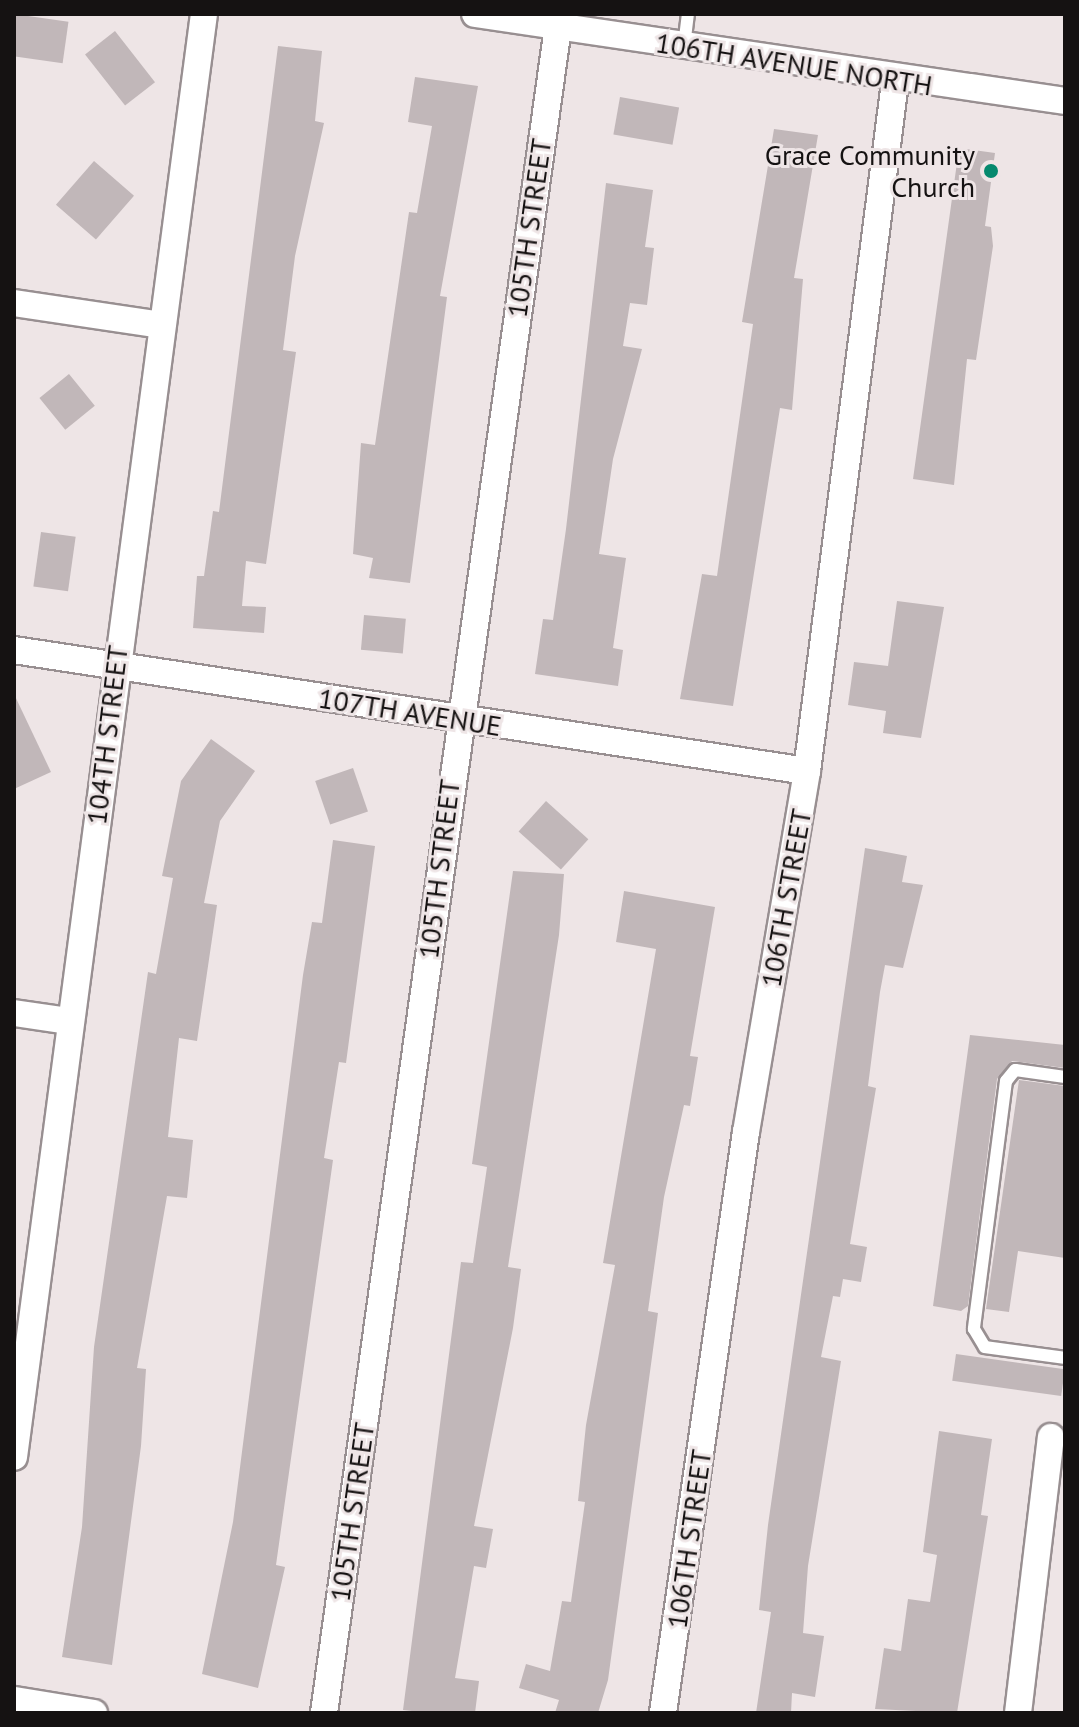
<!DOCTYPE html>
<style>
body{margin:0}
#map{position:relative;width:1079px;height:1727px;overflow:hidden;background:#eee5e6;font-family:"PT Sans",sans-serif}
div>[style]{position:absolute}
[style*='--x']{left:calc(var(--x)*1px);top:calc(var(--y)*1px);width:calc(var(--w)*1px);rotate:calc(var(--a)*1deg)}
.building>*{inset:0;background:#c1b7b9;transform-origin:0 0}
.roads{filter:drop-shadow(2px 0 #988f91) drop-shadow(-2px 0 #988f91) drop-shadow(0 2px #988f91) drop-shadow(0 -2px #988f91)}
.lane>*{height:12px;margin:-6px;padding:0 6px;transform-origin:6px;border-radius:6px;background:#fff}
.street>*{height:26px;margin:-13px;padding:0 13px;transform-origin:13px;border-radius:13px;background:#fff}
.dots>*{width:22px;height:22px;translate:-50% -50%;box-sizing:border-box;border:4px solid #eee5e6;border-radius:50%}
span{translate:-50% -50%;white-space:nowrap;text-align:center;line-height:1.15;-webkit-text-stroke:6px #eee5e6;paint-order:stroke}
.street-label{font-size:28px;color:#151212}
.poi-label{font-size:28px;color:#151212}
.right{translate:-100% -50%;text-align:right}
.frame{position:absolute;inset:0;border:16px solid #151212;pointer-events:none}
</style>
<div id="map">
<div class="building">
<i style="left:14px;top:14px;width:55px;height:42px;rotate:8deg"></i>
<i style="left:115px;top:31px;width:65px;height:38px;rotate:52deg"></i>
<i style="clip-path:polygon(278px 46px,322px 51px,315px 121px,324px 123px,295px 256px,283px 350px,296px 352px,266px 564px,246px 561px,242px 606px,266px 607px,264px 633px,193px 628px,197px 576px,204px 576px,213px 511px,219px 512px)"></i>
<i style="clip-path:polygon(415px 77px,478px 86px,440px 296px,447px 297px,410px 583px,369px 578px,373px 558px,353px 554px,361px 443px,375px 445px,409px 212px,417px 213px,432px 126px,408px 122px)"></i>
<i style="left:620px;top:97px;width:60px;height:38px;rotate:10deg"></i>
<i style="clip-path:polygon(774px 129px,818px 135px,794px 278px,803px 279px,792px 410px,780px 408px,733px 706px,680px 699px,702px 574px,717px 576px,753px 324px,742px 322px)"></i>
<i style="clip-path:polygon(959px 148px,995px 153px,985px 226px,991px 227px,993px 246px,976px 360px,967px 359px,954px 485px,913px 479px)"></i>
<i style="left:94px;top:161px;width:53px;height:58px;rotate:41deg"></i>
<i style="clip-path:polygon(606px 183px,653px 190px,645px 247px,654px 248px,647px 305px,630px 303px,623px 346px,642px 349px,613px 459px,599px 554px,626px 558px,613px 648px,623px 650px,618px 686px,535px 674px,543px 619px,553px 620px,566px 529px)"></i>
<i style="left:69px;top:374px;width:41px;height:38px;rotate:51deg"></i>
<i style="left:41px;top:532px;width:35px;height:55px;rotate:8deg"></i>
<i style="clip-path:polygon(897px 601px,944px 607px,921px 738px,883px 733px,886px 711px,848px 705px,854px 662px,888px 666px)"></i>
<i style="left:364px;top:615px;width:42px;height:35px;rotate:5deg"></i>
<i style="clip-path:polygon(14px 694px,51px 772px,14px 789px)"></i>
<i style="clip-path:polygon(211px 739px,255px 771px,220px 821px,204px 903px,217px 905px,197px 1041px,179px 1038px,168px 1137px,193px 1140px,187px 1198px,167px 1196px,137px 1368px,146px 1369px,141px 1446px,112px 1665px,62px 1657px,82px 1527px,94px 1347px,148px 972px,156px 974px,173px 878px,162px 876px,181px 781px)"></i>
<i style="left:353px;top:768px;width:46px;height:40px;rotate:71deg"></i>
<i style="left:546px;top:801px;width:57px;height:41px;rotate:42deg"></i>
<i style="clip-path:polygon(333px 840px,375px 846px,346px 1063px,339px 1062px,324px 1158px,333px 1160px,276px 1565px,285px 1567px,258px 1688px,202px 1674px,233px 1522px,303px 975px,312px 922px,322px 923px)"></i>
<i style="clip-path:polygon(865px 848px,907px 856px,902px 882px,923px 885px,903px 968px,885px 965px,880px 992px,868px 1086px,876px 1088px,850px 1244px,867px 1247px,861px 1282px,843px 1279px,840px 1297px,833px 1296px,821px 1357px,841px 1361px,808px 1566px,803px 1633px,824px 1636px,815px 1697px,792px 1693px,791px 1713px,756px 1713px,771px 1612px,759px 1610px,768px 1525px)"></i>
<i style="clip-path:polygon(513px 871px,564px 874px,559px 935px,508px 1267px,521px 1269px,513px 1328px,474px 1526px,493px 1529px,486px 1568px,474px 1566px,455px 1678px,479px 1681px,475px 1713px,430px 1713px,403px 1710px,461px 1262px,473px 1263px,487px 1167px,472px 1164px)"></i>
<i style="clip-path:polygon(624px 891px,715px 907px,690px 1056px,698px 1057px,690px 1106px,684px 1105px,664px 1197px,648px 1311px,658px 1313px,608px 1680px,598px 1713px,555px 1713px,559px 1700px,519px 1688px,526px 1664px,550px 1671px,562px 1601px,571px 1602px,585px 1502px,578px 1501px,586px 1425px,615px 1265px,603px 1263px,656px 949px,616px 942px)"></i>
<i style="clip-path:polygon(970px 1035px,1065px 1045px,1065px 1068px,1012px 1061px,997px 1079px,968px 1306px,961px 1311px,933px 1306px)"></i>
<i style="clip-path:polygon(1019px 1080px,1065px 1086px,1065px 1258px,1018px 1251px,1009px 1312px,986px 1309px)"></i>
<i style="left:956px;top:1354px;width:110px;height:27px;rotate:8deg"></i>
<i style="clip-path:polygon(939px 1431px,992px 1439px,981px 1515px,988px 1516px,957px 1713px,875px 1709px,884px 1648px,901px 1651px,908px 1599px,930px 1602px,937px 1555px,923px 1552px)"></i>
</div>
<div class="roads">
<div class="lane">
<i style="--x:684;--y:46;--w:32;--a:-83"></i>
<i style="--x:1065;--y:1077;--w:50;--a:-172"></i>
<i style="--x:1015;--y:1070;--w:14;--a:129"></i>
<i style="--x:1006;--y:1081;--w:250;--a:97.4"></i>
<i style="--x:974;--y:1329;--w:21;--a:59"></i>
<i style="--x:985;--y:1347;--w:81;--a:7.8"></i>
</div>
<div class="street">
<i style="--x:475;--y:14;--w:596;--a:8.39"></i>
<i style="--x:14;--y:303;--w:149;--a:8.5"></i>
<i style="--x:14;--y:650;--w:802;--a:8.68"></i>
<i style="--x:14;--y:1013;--w:56;--a:8.3"></i>
<i style="--x:14;--y:1457;--w:1455;--a:-82.5"></i>
<i style="--x:14;--y:1700;--w:81;--a:9.2"></i>
<i style="--x:324;--y:1713;--w:1702;--a:-82.1"></i>
<i style="--x:663;--y:1713;--w:587;--a:-81.87"></i>
<i style="--x:746;--y:1132;--w:366;--a:-80.4"></i>
<i style="--x:807;--y:771;--w:695;--a:-82.72"></i>
<i style="--x:1018;--y:1713;--w:278;--a:-83.2"></i>
</div>
</div>
<div class="dots">
<i style="left:991px;top:171px;background:#05896e"></i>
</div>
<div class="street-label">
<span style="left:794px;top:64px;rotate:9deg">106TH AVENUE NORTH</span>
<span style="left:529px;top:228px;rotate:-82deg">105TH STREET</span>
<span style="left:410px;top:712px;rotate:9deg">107TH AVENUE</span>
<span style="left:107px;top:735px;rotate:-83deg">104TH STREET</span>
<span style="left:439px;top:869px;rotate:-83deg">105TH STREET</span>
<span style="left:786px;top:898px;rotate:-80deg">106TH STREET</span>
<span style="left:352px;top:1512px;rotate:-82deg">105TH STREET</span>
<span style="left:689px;top:1539px;rotate:-82deg">106TH STREET</span>
</div>
<div class="poi-label">
<span class="right" style="left:975px;top:171px">Grace Community<br>Church</span>
</div>
<div class="frame"></div>
</div>
